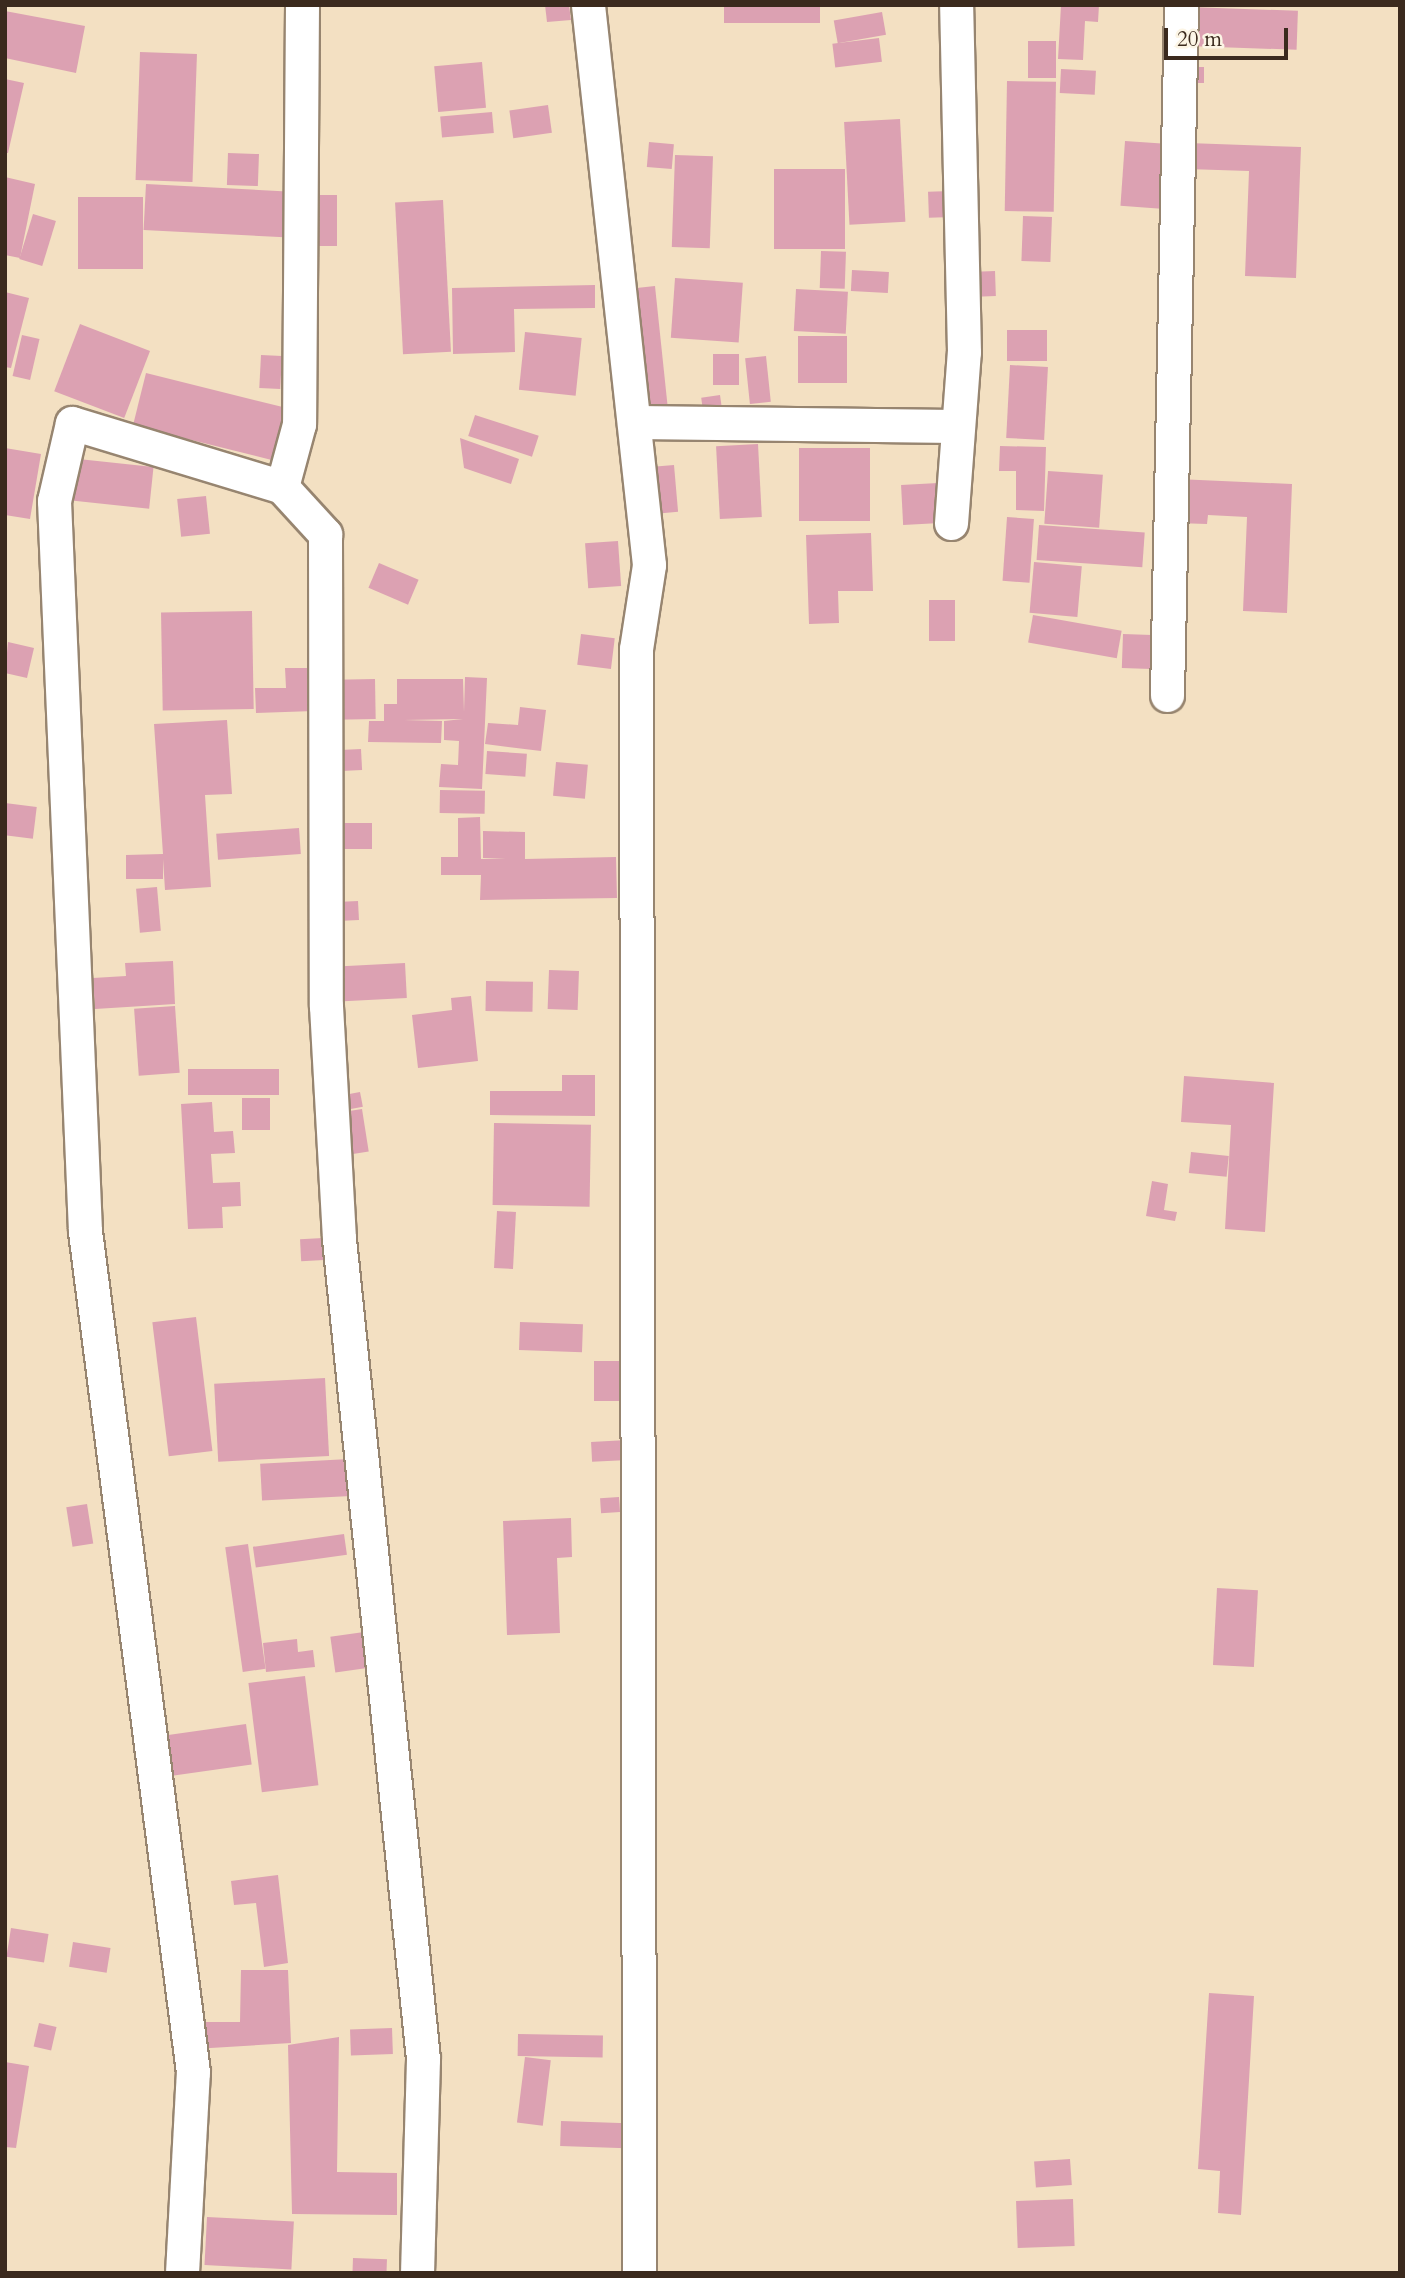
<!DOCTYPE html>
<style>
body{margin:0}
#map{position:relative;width:1405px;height:2278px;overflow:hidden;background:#f3e0c2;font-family:Cardo,serif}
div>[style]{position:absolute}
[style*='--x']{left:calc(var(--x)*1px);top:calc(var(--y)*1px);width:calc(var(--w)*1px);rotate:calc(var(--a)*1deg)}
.building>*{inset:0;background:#dca1b2;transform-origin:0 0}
.roads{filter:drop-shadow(2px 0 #978570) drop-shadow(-2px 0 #978570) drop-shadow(0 2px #978570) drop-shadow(0 -2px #978570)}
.street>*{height:33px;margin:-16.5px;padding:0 16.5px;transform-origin:16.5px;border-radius:16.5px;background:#fff}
span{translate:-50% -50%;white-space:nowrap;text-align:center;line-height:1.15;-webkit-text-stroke:6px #fcf5e5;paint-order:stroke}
.frame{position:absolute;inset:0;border:7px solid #3b2a1e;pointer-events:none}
.scale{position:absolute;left:1164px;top:28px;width:124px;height:32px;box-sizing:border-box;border:4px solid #3b2a1e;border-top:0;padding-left:9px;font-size:21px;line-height:24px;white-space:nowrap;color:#3b2a1e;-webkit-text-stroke:5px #fcf5e5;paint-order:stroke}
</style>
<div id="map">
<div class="building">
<i style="clip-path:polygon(545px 5px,569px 5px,571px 20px,547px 22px)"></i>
<i style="left:724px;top:5px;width:96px;height:18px"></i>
<i style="clip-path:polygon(1061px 5px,1099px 5px,1098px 22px,1085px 21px,1083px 60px,1058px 59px)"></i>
<i style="left:1189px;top:7px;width:109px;height:39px;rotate:2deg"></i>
<i style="clip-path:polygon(5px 11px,85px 26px,76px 73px,5px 58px)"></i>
<i style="left:882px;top:12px;width:23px;height:49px;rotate:80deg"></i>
<i style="left:879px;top:38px;width:24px;height:47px;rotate:83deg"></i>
<i style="left:1028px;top:41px;width:28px;height:37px"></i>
<i style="left:140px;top:52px;width:57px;height:128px;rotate:2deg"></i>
<i style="left:482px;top:62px;width:46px;height:48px;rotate:85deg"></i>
<i style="left:1188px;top:67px;width:16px;height:16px"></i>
<i style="left:1061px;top:69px;width:35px;height:24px;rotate:3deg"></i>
<i style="clip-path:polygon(5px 79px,24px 83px,8px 153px,5px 153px)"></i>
<i style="left:1007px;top:81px;width:49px;height:130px;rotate:1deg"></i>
<i style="left:548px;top:105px;width:28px;height:39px;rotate:82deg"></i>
<i style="left:492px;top:112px;width:21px;height:52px;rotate:85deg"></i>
<i style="left:900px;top:119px;width:103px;height:56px;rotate:87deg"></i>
<i style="left:1125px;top:141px;width:44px;height:65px;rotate:4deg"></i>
<i style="left:649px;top:142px;width:25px;height:25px;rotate:5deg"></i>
<i style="clip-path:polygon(1188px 143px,1301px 147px,1296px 278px,1245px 276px,1249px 171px,1187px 169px)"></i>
<i style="left:228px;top:153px;width:31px;height:32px;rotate:2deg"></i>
<i style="left:675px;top:155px;width:38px;height:92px;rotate:2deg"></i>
<i style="left:774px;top:169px;width:71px;height:80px"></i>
<i style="clip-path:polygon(5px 177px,35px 184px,20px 258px,5px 255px)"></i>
<i style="left:146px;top:184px;width:141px;height:46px;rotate:3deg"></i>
<i style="left:951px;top:191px;width:26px;height:23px;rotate:88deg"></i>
<i style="left:307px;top:195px;width:30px;height:51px"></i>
<i style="left:143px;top:197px;width:72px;height:65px;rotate:90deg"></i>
<i style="left:443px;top:200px;width:152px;height:48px;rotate:87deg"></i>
<i style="left:33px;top:214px;width:24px;height:47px;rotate:17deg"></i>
<i style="left:1023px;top:216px;width:29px;height:45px;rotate:2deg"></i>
<i style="left:821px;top:251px;width:25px;height:37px;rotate:2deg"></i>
<i style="left:852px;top:270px;width:37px;height:21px;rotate:3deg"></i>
<i style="left:995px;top:271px;width:25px;height:26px;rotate:88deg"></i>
<i style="left:675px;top:278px;width:68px;height:60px;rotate:4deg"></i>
<i style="clip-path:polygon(595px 285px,595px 308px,514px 309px,515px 352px,453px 354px,452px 288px)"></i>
<i style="left:655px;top:286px;width:126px;height:30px;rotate:84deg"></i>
<i style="left:796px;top:289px;width:52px;height:42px;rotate:3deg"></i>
<i style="clip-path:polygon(5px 292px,29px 298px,11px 368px,5px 367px)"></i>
<i style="left:80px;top:324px;width:75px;height:72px;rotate:21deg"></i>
<i style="left:1007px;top:330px;width:40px;height:31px"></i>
<i style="left:525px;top:332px;width:57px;height:58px;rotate:6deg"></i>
<i style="left:22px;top:335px;width:18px;height:42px;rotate:13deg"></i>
<i style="left:798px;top:336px;width:49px;height:47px"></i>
<i style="left:713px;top:354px;width:26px;height:31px"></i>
<i style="left:261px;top:355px;width:21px;height:33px;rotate:3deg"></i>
<i style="left:766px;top:356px;width:46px;height:21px;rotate:84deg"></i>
<i style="left:1010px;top:365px;width:38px;height:73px;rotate:3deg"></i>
<i style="left:146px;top:373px;width:143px;height:54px;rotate:14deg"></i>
<i style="left:720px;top:395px;width:15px;height:19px;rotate:82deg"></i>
<i style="left:475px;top:415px;width:67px;height:22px;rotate:18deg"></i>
<i style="clip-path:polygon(460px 438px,519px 459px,511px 484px,464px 468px)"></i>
<i style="left:758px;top:444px;width:73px;height:42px;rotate:87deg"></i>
<i style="clip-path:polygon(1000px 446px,1046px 447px,1044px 511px,1016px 510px,1016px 471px,999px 471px)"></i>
<i style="clip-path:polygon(5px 448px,41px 454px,30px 519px,5px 515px)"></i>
<i style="left:799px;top:448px;width:71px;height:73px"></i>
<i style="left:69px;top:458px;width:85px;height:42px;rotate:6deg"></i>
<i style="left:674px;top:465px;width:47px;height:30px;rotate:85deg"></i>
<i style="left:1048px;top:471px;width:55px;height:53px;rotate:4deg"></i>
<i style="clip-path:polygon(1177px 479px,1292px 484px,1287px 613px,1243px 611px,1247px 517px,1208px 515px,1207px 524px,1176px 523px)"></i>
<i style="left:938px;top:483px;width:40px;height:37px;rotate:87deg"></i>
<i style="left:206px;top:496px;width:38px;height:29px;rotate:84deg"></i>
<i style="left:1007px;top:517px;width:27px;height:64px;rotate:4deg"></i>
<i style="left:1039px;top:525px;width:106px;height:35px;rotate:4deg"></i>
<i style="clip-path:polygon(871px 533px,873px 591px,838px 591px,839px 623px,809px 624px,806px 535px)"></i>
<i style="left:618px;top:541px;width:45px;height:33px;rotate:86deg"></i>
<i style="left:1034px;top:562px;width:48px;height:51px;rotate:5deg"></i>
<i style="left:379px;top:563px;width:43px;height:27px;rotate:23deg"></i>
<i style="left:929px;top:600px;width:26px;height:41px"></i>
<i style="left:252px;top:611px;width:98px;height:91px;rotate:89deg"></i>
<i style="left:1033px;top:615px;width:90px;height:28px;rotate:10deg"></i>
<i style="left:581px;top:634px;width:34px;height:31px;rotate:7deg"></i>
<i style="left:1123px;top:634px;width:29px;height:34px;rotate:2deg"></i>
<i style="clip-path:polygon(8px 642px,34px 648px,27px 678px,5px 673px)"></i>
<i style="clip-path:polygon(285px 668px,312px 668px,314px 711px,256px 713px,255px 688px,286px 688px)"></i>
<i style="clip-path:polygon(465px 677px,487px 678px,482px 789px,439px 787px,441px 764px,458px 765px,459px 741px,444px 740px,444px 721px,463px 719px,404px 720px,442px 721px,441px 743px,368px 742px,369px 721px,384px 721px,384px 704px,397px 704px,397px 679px,463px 679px,464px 712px)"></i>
<i style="left:375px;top:679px;width:40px;height:40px;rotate:89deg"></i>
<i style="clip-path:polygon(520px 707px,546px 710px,541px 751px,485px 744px,488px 723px,518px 725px)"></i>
<i style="clip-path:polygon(227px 720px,232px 794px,205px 795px,211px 887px,165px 890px,163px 859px,163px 879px,126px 879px,126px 855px,163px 854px,154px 724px)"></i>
<i style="left:361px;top:749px;width:21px;height:21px;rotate:87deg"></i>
<i style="left:487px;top:751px;width:40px;height:23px;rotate:4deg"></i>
<i style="left:556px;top:762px;width:32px;height:34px;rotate:5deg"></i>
<i style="left:440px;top:790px;width:45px;height:23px;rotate:1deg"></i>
<i style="left:5px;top:803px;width:32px;height:32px;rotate:7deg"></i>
<i style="clip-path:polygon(480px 817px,481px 859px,506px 859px,483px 858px,483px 831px,525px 832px,525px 859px,616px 857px,617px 898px,480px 900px,481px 875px,441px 875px,441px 857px,458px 857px,458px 818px)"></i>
<i style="left:341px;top:823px;width:31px;height:26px"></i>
<i style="left:299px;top:828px;width:26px;height:83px;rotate:86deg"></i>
<i style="left:157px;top:887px;width:44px;height:21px;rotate:85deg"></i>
<i style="left:358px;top:901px;width:19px;height:16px;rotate:87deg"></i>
<i style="clip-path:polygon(173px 961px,175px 1004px,95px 1009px,93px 978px,126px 976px,125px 963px)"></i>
<i style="left:405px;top:963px;width:35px;height:63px;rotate:87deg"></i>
<i style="left:549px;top:970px;width:30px;height:39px;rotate:2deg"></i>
<i style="left:486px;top:981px;width:47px;height:30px;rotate:1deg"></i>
<i style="clip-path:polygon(471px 996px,478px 1061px,418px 1068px,412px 1015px,452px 1010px,451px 998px)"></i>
<i style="left:175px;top:1006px;width:67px;height:41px;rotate:86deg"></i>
<i style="left:188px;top:1069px;width:91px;height:26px"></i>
<i style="clip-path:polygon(562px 1075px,595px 1075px,595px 1116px,490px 1115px,490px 1091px,562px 1091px)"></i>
<i style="clip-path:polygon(1184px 1076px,1274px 1083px,1265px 1232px,1225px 1229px,1231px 1125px,1181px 1122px)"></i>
<i style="left:360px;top:1092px;width:15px;height:15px;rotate:79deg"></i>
<i style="left:270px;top:1098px;width:32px;height:28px;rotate:90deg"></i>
<i style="clip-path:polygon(212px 1102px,214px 1132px,233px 1131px,235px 1153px,211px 1154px,213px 1183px,240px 1182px,241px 1206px,222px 1207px,223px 1228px,188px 1229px,181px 1104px)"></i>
<i style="left:362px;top:1109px;width:43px;height:16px;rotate:81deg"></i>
<i style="left:494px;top:1123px;width:97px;height:82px;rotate:1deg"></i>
<i style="left:1191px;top:1152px;width:38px;height:21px;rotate:6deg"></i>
<i style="clip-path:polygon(1152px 1181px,1168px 1184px,1164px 1210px,1177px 1212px,1175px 1221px,1146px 1216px)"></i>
<i style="left:497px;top:1211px;width:19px;height:57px;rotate:3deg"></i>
<i style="left:323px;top:1238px;width:22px;height:23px;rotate:87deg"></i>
<i style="left:196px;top:1317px;width:135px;height:44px;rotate:83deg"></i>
<i style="left:520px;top:1322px;width:63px;height:28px;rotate:2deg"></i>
<i style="left:594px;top:1361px;width:41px;height:40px"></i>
<i style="left:325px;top:1378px;width:78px;height:111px;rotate:87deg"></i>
<i style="left:627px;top:1440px;width:20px;height:36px;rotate:87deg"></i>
<i style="left:349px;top:1459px;width:37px;height:89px;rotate:87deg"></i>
<i style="left:619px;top:1497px;width:15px;height:19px;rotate:86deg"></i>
<i style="left:87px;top:1504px;width:40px;height:21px;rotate:81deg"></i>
<i style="clip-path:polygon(571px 1518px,572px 1557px,557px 1558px,560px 1633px,507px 1635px,503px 1521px)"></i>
<i style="left:344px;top:1534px;width:21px;height:92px;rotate:82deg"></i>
<i style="left:248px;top:1544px;width:126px;height:23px;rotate:82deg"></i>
<i style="left:1217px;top:1588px;width:41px;height:77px;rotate:3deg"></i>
<i style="left:364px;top:1632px;width:36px;height:34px;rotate:82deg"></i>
<i style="clip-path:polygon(297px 1639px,298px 1652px,313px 1650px,315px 1667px,266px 1672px,263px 1643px)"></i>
<i style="left:305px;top:1676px;width:110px;height:57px;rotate:83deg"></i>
<i style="left:246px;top:1724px;width:41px;height:91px;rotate:82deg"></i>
<i style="clip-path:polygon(278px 1875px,288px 1963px,264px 1967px,256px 1903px,234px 1905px,231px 1881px)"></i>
<i style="left:11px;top:1928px;width:38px;height:29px;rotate:9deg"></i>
<i style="left:73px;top:1942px;width:38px;height:25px;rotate:9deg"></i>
<i style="clip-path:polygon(241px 1970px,288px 1970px,291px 2043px,194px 2049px,194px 2022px,240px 2022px)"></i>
<i style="clip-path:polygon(1209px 1993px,1254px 1996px,1241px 2215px,1218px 2213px,1220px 2171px,1198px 2169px)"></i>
<i style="left:39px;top:2023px;width:18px;height:24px;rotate:13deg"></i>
<i style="left:392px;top:2028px;width:26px;height:42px;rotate:88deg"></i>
<i style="left:518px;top:2034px;width:85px;height:22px;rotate:1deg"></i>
<i style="clip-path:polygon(339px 2037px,337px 2172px,397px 2173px,397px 2215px,292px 2214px,288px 2045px)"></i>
<i style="left:525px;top:2057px;width:26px;height:66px;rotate:7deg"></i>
<i style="clip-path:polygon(5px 2062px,29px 2066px,16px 2148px,5px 2147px)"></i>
<i style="left:561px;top:2121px;width:66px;height:25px;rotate:2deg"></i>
<i style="left:1070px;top:2159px;width:26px;height:36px;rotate:86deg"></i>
<i style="left:1073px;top:2199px;width:47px;height:57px;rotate:88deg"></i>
<i style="left:207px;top:2217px;width:87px;height:48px;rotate:3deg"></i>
<i style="left:353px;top:2258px;width:34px;height:15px;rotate:2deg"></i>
</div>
<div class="roads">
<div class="street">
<i style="--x:302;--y:5;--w:419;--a:90.4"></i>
<i style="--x:299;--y:424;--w:65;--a:105.1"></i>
<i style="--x:282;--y:487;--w:64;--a:47.5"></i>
<i style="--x:325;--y:534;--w:472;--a:89.9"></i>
<i style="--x:326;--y:1006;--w:233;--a:86.8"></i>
<i style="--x:339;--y:1239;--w:824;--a:84.15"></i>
<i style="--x:423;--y:2059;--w:214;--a:91.6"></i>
<i style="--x:588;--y:5;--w:563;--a:83.78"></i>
<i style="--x:649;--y:565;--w:85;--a:98.8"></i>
<i style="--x:636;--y:649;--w:1624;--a:89.89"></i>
<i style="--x:634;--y:422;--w:324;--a:0.7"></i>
<i style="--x:951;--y:523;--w:171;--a:-85.7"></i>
<i style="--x:964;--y:352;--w:347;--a:-91.3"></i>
<i style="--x:1167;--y:695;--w:690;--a:-88.84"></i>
<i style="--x:182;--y:2273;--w:201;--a:-86.9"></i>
<i style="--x:193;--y:2072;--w:848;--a:-97.32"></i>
<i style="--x:85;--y:1231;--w:731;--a:-92.43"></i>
<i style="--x:54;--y:501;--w:80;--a:-77"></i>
<i style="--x:72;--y:423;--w:220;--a:16.9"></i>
</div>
</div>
<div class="frame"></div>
<div class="scale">20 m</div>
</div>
